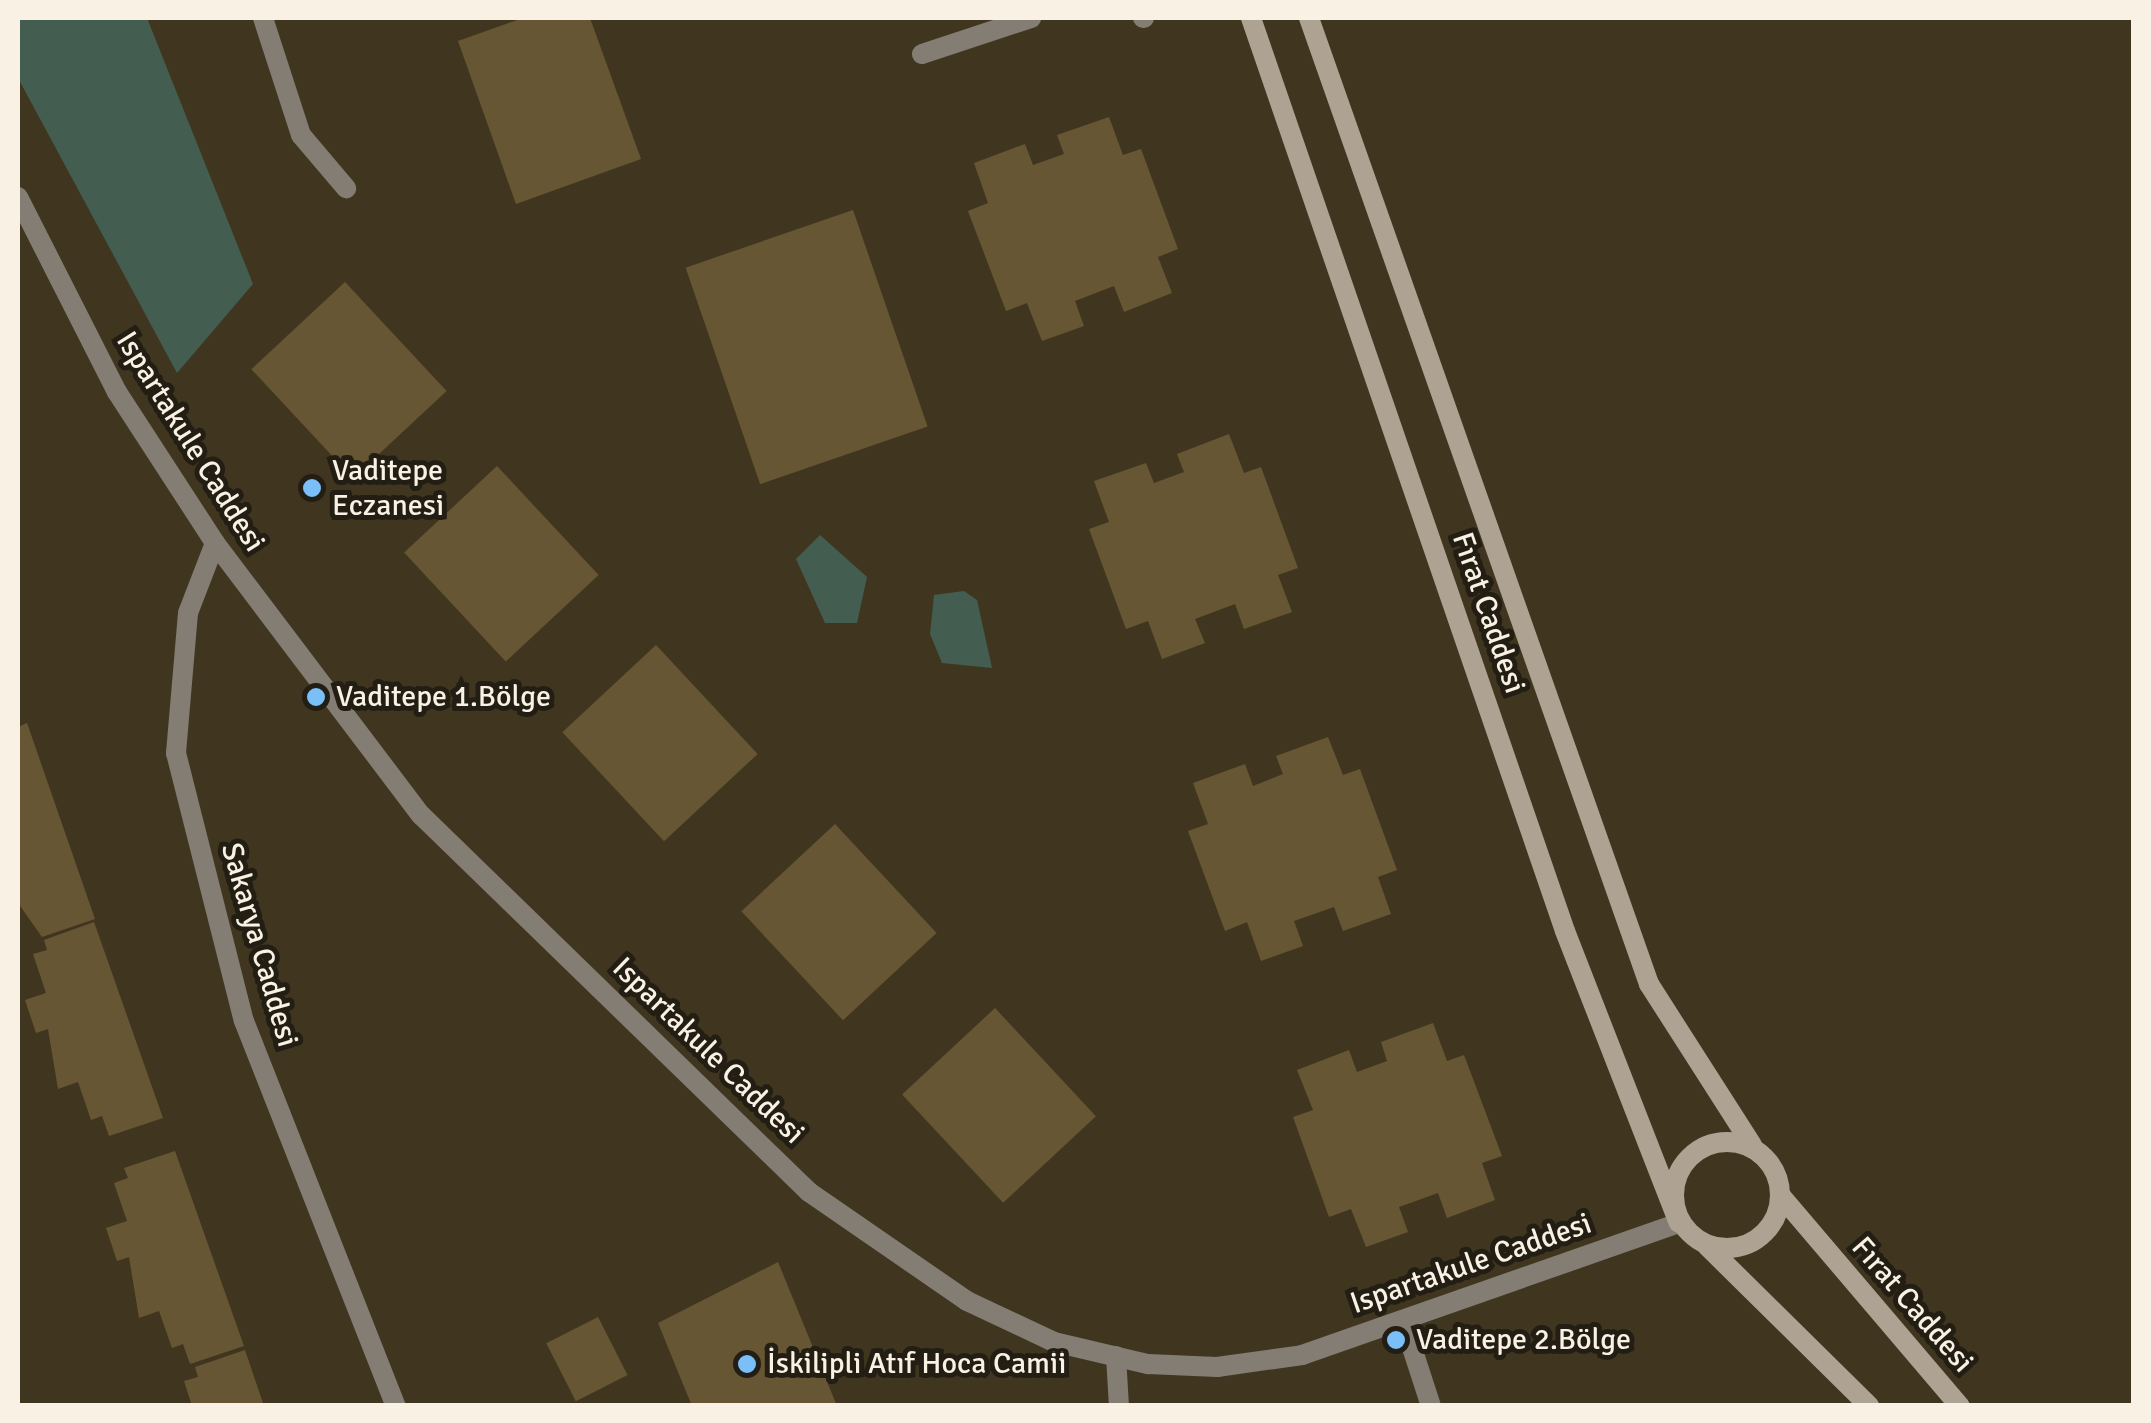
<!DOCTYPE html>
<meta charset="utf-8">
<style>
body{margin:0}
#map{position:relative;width:2151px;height:1423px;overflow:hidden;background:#403620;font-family:Signika,sans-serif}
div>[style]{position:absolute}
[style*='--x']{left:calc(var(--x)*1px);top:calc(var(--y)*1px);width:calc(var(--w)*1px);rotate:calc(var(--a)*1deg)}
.green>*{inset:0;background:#435e50}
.building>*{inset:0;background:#675633;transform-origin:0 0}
.service>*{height:20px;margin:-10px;padding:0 10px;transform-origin:10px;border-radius:10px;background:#837d73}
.minor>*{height:20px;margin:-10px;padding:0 10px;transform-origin:10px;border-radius:10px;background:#837d73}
.tertiary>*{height:20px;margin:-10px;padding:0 10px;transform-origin:10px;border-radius:10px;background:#837d73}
.secondary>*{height:20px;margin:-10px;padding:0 10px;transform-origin:10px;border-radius:10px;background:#aea393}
.secondary>.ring{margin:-10px;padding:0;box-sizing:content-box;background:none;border:20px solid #aea393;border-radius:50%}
.dots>*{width:28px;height:28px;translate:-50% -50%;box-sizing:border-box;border:5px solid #231e14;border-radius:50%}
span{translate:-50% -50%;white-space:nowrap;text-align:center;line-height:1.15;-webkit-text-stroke:10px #231e14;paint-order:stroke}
.street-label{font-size:30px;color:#f8f1e4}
.poi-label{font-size:30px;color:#f8f1e4}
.left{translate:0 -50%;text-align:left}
.frame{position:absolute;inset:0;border:20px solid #f8f1e4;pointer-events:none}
</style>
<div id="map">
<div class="green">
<i style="clip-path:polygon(18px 18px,147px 18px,253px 284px,177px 373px,18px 78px)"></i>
<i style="clip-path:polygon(820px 535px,867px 577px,857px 623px,825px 623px,796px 559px)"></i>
<i style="clip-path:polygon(964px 591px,977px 600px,992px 668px,942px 663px,930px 634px,934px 595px)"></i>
</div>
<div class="building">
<i style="clip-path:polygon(523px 18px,590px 18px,641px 159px,516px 204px,458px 41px)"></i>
<i style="clip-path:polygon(1109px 117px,1123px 155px,1141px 149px,1178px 249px,1158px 257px,1172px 293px,1124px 312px,1114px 286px,1075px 301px,1084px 326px,1042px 341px,1027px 303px,1006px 311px,968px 211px,988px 203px,974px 163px,1025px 144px,1033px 165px,1064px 154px,1057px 135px)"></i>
<i style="left:853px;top:210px;width:229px;height:177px;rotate:71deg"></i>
<i style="left:345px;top:282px;width:149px;height:128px;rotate:47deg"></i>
<i style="clip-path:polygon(1229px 434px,1244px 473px,1261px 467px,1298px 568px,1278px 575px,1292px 612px,1244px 629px,1235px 604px,1195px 619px,1205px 643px,1162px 659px,1148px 621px,1126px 629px,1089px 529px,1109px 522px,1094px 481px,1146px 463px,1154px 483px,1184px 472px,1177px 454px)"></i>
<i style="left:497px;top:466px;width:149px;height:127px;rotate:47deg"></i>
<i style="left:656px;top:645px;width:149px;height:128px;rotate:47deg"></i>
<i style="clip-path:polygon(27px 723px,95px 919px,42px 937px,18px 903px,18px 727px)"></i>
<i style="clip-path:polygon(1328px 737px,1343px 775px,1360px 769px,1397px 870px,1378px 877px,1391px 914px,1343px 931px,1334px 907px,1294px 921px,1303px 946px,1261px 961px,1247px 922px,1225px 931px,1188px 831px,1208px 824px,1193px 783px,1245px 764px,1253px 786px,1283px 774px,1276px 756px)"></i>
<i style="left:835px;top:824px;width:149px;height:128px;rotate:47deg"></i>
<i style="clip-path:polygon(94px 922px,163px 1118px,109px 1136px,102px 1116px,91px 1120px,78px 1082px,58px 1089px,48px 1029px,36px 1033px,25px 1000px,46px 993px,33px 954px,47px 950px,44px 940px)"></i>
<i style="left:995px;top:1008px;width:148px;height:127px;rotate:47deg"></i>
<i style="clip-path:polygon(1433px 1023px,1447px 1061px,1464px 1055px,1502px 1156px,1482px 1163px,1495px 1200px,1447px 1218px,1438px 1193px,1399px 1207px,1408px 1232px,1366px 1247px,1351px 1209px,1329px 1217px,1293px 1117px,1313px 1110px,1297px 1070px,1349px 1050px,1357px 1072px,1387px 1061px,1381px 1042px)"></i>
<i style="clip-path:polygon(175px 1151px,244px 1346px,190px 1364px,183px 1344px,172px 1348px,159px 1311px,139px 1318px,129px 1257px,117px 1261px,106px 1228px,127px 1221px,114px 1183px,128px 1178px,124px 1168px)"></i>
<i style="clip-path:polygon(778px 1262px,837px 1406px,692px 1406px,658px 1323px)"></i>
<i style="left:598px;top:1317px;width:65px;height:58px;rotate:63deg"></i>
<i style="clip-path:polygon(245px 1350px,264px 1406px,192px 1406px,184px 1381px,198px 1377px,195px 1367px)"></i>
</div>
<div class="service">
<i style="--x:263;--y:18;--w:123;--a:72"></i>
<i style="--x:301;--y:135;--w:70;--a:49.7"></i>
<i style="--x:922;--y:54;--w:115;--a:-18.3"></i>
<i style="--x:1403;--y:1320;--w:90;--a:72"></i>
<i style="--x:1116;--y:1356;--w:50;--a:86.6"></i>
</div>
<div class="minor">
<i style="--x:1143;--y:18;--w:1;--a:0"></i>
</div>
<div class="tertiary">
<i style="--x:18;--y:197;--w:219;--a:63.1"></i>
<i style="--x:117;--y:392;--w:180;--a:57"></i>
<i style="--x:215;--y:543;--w:341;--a:52.9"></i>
<i style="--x:421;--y:815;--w:541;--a:44.18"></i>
<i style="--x:809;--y:1192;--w:192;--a:34.6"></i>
<i style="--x:967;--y:1301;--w:96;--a:25.2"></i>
<i style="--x:1054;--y:1342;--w:97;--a:13.2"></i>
<i style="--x:1148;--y:1364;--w:69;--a:2.5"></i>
<i style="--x:1217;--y:1367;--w:86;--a:-8"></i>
<i style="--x:1302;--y:1355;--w:399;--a:-19.3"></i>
<i style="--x:215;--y:543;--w:75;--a:111.1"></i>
<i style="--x:188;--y:613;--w:141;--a:94.9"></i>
<i style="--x:176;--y:753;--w:276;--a:75.8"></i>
<i style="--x:244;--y:1021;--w:414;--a:68.5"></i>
</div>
<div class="secondary">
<i style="--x:1251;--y:18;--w:965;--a:71.02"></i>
<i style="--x:1565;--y:931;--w:313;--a:68.7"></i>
<i style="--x:1309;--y:18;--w:1024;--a:70.61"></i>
<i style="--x:1649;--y:984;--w:191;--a:57.4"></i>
<i class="ring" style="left:1674px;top:1142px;width:86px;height:86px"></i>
<i style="--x:1781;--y:1196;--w:276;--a:49.6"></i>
<i style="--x:1707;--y:1246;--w:228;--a:44.6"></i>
</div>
<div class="dots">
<i style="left:312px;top:488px;background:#7abff8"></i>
<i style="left:316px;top:697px;background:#7abff8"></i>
<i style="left:1396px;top:1340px;background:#7abff8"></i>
<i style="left:747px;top:1364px;background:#7abff8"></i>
</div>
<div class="street-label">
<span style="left:190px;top:442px;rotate:58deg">Ispartakule Caddesi</span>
<span style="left:1488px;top:613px;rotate:71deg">Fırat Caddesi</span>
<span style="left:259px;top:945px;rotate:74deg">Sakarya Caddesi</span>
<span style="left:708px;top:1051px;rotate:44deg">Ispartakule Caddesi</span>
<span style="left:1471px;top:1264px;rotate:-19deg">Ispartakule Caddesi</span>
<span style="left:1912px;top:1305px;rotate:49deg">Fırat Caddesi</span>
</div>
<div class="poi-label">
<span class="left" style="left:332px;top:488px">Vaditepe<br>Eczanesi</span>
<span class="left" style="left:336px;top:697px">Vaditepe 1.Bölge</span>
<span class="left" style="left:1416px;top:1340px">Vaditepe 2.Bölge</span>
<span class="left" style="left:767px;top:1364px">İskilipli Atıf Hoca Camii</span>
</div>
<div class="frame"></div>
</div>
